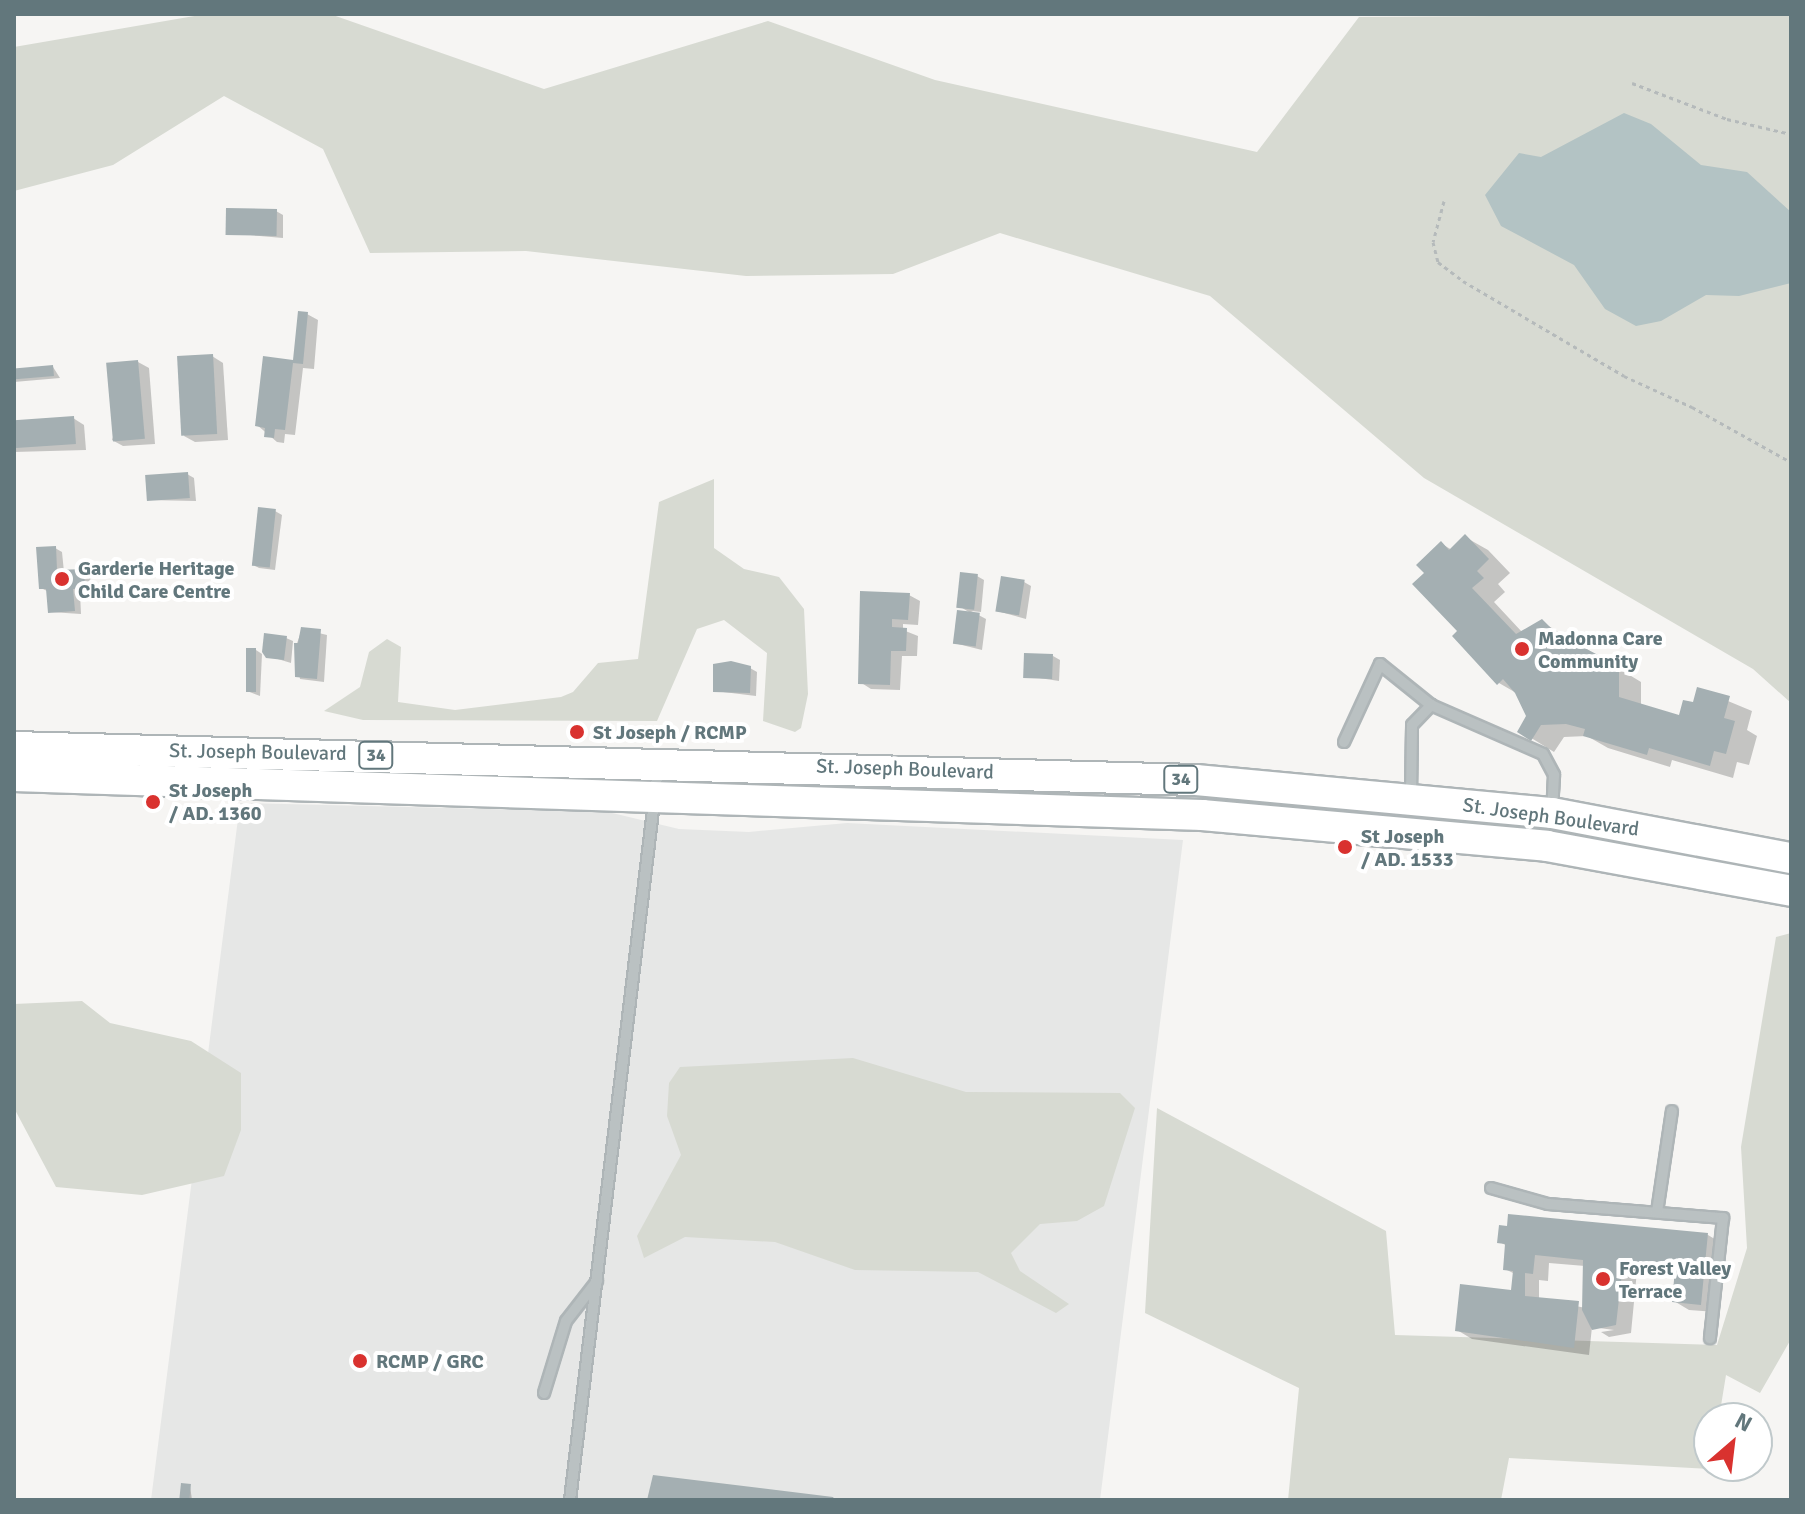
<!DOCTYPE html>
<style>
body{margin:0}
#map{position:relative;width:1805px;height:1514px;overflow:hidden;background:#f6f5f3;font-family:Signika,sans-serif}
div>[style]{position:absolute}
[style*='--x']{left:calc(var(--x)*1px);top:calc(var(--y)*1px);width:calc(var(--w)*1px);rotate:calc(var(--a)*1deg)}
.built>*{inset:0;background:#e6e7e6}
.green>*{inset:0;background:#d7dad2}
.water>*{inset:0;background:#b3c3c4}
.shadow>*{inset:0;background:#0003}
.building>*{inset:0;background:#a4afb2;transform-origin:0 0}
.path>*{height:3px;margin-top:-1.5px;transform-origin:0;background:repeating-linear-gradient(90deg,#b5babb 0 4px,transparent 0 8px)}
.roads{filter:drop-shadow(2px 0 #aeb5b7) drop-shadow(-2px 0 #aeb5b7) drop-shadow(0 2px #aeb5b7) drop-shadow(0 -2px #aeb5b7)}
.lane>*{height:10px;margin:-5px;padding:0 5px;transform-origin:5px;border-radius:5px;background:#bac1c2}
.primary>*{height:30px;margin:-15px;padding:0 15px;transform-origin:15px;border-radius:15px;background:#fff}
.dots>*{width:22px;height:22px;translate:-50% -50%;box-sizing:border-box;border:4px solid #fff;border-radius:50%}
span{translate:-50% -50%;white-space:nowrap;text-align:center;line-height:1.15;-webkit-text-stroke:8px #fff;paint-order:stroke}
.shield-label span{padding:2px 6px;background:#fff;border:2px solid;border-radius:6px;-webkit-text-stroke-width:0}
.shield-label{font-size:18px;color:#62777c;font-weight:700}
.poi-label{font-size:20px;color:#62777c;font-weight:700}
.left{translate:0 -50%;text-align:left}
.street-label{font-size:20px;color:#62777c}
.frame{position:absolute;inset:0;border:16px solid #62777c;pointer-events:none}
.north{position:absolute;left:1693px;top:1402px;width:80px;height:80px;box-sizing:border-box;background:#fff;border:2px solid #c0c9cb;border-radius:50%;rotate:28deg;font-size:22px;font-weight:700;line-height:32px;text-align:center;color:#62777c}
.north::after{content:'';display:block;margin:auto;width:28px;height:36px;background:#d9322f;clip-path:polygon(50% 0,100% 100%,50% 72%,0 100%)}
</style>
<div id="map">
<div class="built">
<i style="clip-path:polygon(240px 803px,608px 812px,679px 829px,749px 832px,847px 823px,1183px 840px,1100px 1500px,151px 1500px)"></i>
</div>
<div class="green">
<i style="clip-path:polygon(206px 14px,330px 14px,544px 89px,768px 21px,935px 80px,1257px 152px,1359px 17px,1791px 14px,1791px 703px,1753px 669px,1424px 478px,1210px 296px,1000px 233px,893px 274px,746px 276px,526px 251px,370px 253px,323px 149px,224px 96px,113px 165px,14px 191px,14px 47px)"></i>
<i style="clip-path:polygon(714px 479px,714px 548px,744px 569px,779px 577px,804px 609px,808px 694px,801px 728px,795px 732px,763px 721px,767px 653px,724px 620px,697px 629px,657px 721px,363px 720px,324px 711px,360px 687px,369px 652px,387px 639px,401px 647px,398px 702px,455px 710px,561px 697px,573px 692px,598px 663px,638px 659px,659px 502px)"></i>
<i style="clip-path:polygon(1791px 933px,1791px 1339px,1760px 1393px,1726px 1375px,1719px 1418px,1709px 1418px,1710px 1469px,1509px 1458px,1501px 1500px,1288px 1500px,1299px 1388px,1145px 1313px,1157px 1108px,1386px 1231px,1395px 1335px,1717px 1345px,1747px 1248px,1741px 1147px,1776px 937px)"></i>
<i style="clip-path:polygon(82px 1001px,110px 1023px,191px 1041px,241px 1073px,241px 1130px,224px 1176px,142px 1195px,56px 1187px,14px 1108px,14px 1004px)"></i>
<i style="clip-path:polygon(853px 1058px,966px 1092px,1120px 1093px,1135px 1108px,1104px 1206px,1077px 1221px,1040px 1224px,1011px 1253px,1020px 1271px,1069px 1304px,1056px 1313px,978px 1272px,855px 1270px,775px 1242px,685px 1237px,644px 1258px,637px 1236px,681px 1155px,667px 1116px,669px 1083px,680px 1067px)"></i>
</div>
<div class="water">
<i style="clip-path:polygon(1624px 113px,1651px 124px,1701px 165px,1747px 172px,1791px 212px,1791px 283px,1739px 296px,1706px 295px,1661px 321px,1636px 326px,1605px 309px,1574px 265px,1501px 226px,1485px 195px,1519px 153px,1541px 157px)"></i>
</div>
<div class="shadow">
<i style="clip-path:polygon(276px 211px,283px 215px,283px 238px,227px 233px)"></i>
<i style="clip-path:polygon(307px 314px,318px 320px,314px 369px,303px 368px,295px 435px,285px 434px,284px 443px,277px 442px,257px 425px,265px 358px,295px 362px)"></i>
<i style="clip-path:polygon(212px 356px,223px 363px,228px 440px,195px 442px,184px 436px)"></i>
<i style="clip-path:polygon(138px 362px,149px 368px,155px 444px,123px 446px,112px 440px)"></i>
<i style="clip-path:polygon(53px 367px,60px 378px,14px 382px,14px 370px)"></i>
<i style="clip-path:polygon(73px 418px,84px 425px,86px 450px,14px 452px,14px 424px)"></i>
<i style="clip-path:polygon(187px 474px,194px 478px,196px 501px,148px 500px)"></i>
<i style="clip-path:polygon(275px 511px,282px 515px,275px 570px,259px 568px,252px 564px)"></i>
<i style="clip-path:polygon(1465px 537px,1488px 550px,1510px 573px,1498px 584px,1505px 592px,1494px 602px,1522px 632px,1542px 622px,1641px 682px,1641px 706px,1680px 717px,1694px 705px,1699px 689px,1752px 711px,1747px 730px,1757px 736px,1749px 765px,1737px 762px,1733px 778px,1672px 760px,1670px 767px,1608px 748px,1587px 736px,1564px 737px,1554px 752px,1520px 731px,1529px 716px,1518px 694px,1499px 683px,1459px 631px,1427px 573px,1442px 544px,1452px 550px)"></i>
<i style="clip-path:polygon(55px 548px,62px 552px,64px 572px,90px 575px,91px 591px,80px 592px,81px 614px,50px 612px,49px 592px,41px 588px)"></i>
<i style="clip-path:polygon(977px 576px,984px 580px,981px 612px,971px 611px,986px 619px,982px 650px,954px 643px,972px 614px,959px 606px)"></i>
<i style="clip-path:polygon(1024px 582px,1031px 586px,1026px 619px,997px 611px)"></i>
<i style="clip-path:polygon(862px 593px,909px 595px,920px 601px,918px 625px,903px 624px,903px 630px,918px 636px,917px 656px,902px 656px,900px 690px,871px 689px,860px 682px)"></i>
<i style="clip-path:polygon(302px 629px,327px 635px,324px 682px,300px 679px,295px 649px)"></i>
<i style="clip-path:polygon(286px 638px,293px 641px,291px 663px,268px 656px)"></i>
<i style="clip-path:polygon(256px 650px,262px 654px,260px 696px,247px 691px)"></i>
<i style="clip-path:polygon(1053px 656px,1060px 660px,1059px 681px,1026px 676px)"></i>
<i style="clip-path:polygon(750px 668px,757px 672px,756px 696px,715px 691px)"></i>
<i style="clip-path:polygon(evenodd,1708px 1235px,1723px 1244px,1716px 1312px,1689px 1310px,1674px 1301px,1676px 1275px,1637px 1271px,1631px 1333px,1609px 1337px,1601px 1332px,1614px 1330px,1592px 1327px,1589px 1355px,1472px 1339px,1457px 1330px,1513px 1292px,1515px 1274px,1505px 1269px,1507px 1246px,1500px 1242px,1708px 1235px,1549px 1263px,1585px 1266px,1586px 1308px,1539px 1299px,1539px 1280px,1548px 1281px,1549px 1263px)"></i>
<i style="clip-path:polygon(190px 1486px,192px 1500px,181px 1500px)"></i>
</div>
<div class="building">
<i style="left:226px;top:208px;width:51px;height:27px;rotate:1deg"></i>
<i style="clip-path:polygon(298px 311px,308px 312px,303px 364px,293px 363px,285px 430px,275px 429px,274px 438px,264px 437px,265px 428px,255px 426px,263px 356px,293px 360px)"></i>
<i style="left:213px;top:354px;width:80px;height:36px;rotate:87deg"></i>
<i style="left:138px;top:360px;width:79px;height:32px;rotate:85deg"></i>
<i style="left:53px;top:365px;width:11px;height:39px;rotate:85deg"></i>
<i style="left:74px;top:416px;width:28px;height:60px;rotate:86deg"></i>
<i style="left:188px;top:472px;width:26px;height:43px;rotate:86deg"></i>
<i style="left:258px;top:507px;width:18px;height:59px;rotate:6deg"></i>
<i style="clip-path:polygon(1465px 534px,1489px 559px,1477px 571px,1484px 578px,1472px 588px,1516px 634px,1542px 619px,1556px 633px,1619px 666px,1619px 697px,1679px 715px,1683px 700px,1693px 702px,1697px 687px,1730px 696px,1724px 718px,1735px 721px,1726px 754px,1714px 751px,1710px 766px,1649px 748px,1647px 755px,1583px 736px,1585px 729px,1566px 724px,1541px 725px,1531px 741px,1517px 732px,1526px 716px,1515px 693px,1503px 679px,1497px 685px,1452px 636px,1457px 631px,1412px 584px,1424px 573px,1416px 565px,1441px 541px,1449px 550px)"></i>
<i style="clip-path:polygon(56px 546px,57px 570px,84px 569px,85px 588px,73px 589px,75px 611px,48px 613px,46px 589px,39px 589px,36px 547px)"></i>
<i style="left:960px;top:572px;width:18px;height:36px;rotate:6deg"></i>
<i style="left:1001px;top:576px;width:24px;height:36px;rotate:9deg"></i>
<i style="clip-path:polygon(860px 591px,910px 593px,908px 620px,892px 619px,892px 627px,907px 628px,906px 651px,891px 651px,890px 685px,858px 684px)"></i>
<i style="left:957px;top:610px;width:23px;height:34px;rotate:7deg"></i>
<i style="clip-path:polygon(301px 627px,321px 629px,317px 679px,295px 677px,294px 643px,298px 643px)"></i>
<i style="clip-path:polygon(264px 633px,287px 636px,284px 660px,266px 658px,262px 652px)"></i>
<i style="left:246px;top:648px;width:10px;height:44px"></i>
<i style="left:1024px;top:653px;width:29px;height:25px;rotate:2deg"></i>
<i style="clip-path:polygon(731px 661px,751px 666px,750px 693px,713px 692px,713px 664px)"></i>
<i style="clip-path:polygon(1508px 1214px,1708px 1233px,1701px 1305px,1672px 1302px,1675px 1269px,1623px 1264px,1616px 1325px,1592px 1330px,1582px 1310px,1583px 1260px,1535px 1255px,1533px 1274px,1525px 1273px,1525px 1296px,1579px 1301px,1574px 1348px,1455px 1331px,1460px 1284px,1511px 1290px,1513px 1271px,1503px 1270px,1505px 1244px,1497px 1243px,1499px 1225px,1507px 1226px)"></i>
<i style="clip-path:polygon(653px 1475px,833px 1497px,835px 1500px,647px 1500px)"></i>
<i style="left:181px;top:1483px;width:10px;height:17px;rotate:6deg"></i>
</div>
<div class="path">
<i style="--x:1632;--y:83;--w:102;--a:20.8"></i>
<i style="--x:1727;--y:119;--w:66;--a:13.2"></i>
<i style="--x:1444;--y:201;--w:42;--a:105"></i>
<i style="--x:1433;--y:242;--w:21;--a:76"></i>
<i style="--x:1438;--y:262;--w:31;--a:37"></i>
<i style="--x:1463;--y:281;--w:187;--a:30.5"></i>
<i style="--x:1624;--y:376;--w:75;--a:24.5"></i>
<i style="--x:1692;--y:407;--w:113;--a:29.1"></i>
</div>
<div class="roads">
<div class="lane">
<i style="--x:1344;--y:742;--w:86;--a:-65.2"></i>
<i style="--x:1380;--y:664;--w:65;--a:38.8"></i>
<i style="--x:1411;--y:798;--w:73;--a:-89.2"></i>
<i style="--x:1412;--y:725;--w:28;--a:-46"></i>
<i style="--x:1431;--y:705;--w:122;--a:23.6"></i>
<i style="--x:1543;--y:754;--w:24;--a:62"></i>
<i style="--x:1554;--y:775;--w:36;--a:93"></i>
<i style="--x:1491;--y:1188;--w:59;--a:15.7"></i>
<i style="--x:1548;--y:1204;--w:176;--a:4.6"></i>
<i style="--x:1723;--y:1218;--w:121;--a:96.2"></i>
<i style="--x:1657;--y:1212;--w:102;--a:-81.6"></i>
<i style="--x:544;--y:1393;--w:75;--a:-73"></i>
<i style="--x:566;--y:1321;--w:51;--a:-52.2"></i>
<i style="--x:570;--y:1500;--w:737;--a:-83.14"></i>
</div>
<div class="primary">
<i style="--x:14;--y:747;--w:1182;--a:1.6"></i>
<i style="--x:1196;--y:780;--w:358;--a:5.3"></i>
<i style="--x:1552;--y:813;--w:243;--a:10.7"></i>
<i style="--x:14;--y:776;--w:1189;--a:1.88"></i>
<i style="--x:1202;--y:815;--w:346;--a:5.1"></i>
<i style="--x:1547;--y:846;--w:248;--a:10.4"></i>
</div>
</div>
<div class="dots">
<i style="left:62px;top:579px;background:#d9322f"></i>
<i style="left:1522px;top:649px;background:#d9322f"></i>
<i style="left:577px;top:732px;background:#d9322f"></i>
<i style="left:153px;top:802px;background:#d9322f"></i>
<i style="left:1345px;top:847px;background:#d9322f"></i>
<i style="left:1603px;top:1279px;background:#d9322f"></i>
<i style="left:360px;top:1361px;background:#d9322f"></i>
</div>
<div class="shield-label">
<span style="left:376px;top:755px">34</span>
<span style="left:1181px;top:779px">34</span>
</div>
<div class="poi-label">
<span class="left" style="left:78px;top:580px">Garderie Heritage<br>Child Care Centre</span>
<span class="left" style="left:1538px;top:650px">Madonna Care<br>Community</span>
<span class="left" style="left:593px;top:732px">St Joseph / RCMP</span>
<span class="left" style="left:169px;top:802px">St Joseph<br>/ AD. 1360</span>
<span class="left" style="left:1361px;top:848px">St Joseph<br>/ AD. 1533</span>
<span class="left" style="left:1619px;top:1280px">Forest Valley<br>Terrace</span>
<span class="left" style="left:376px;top:1361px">RCMP / GRC</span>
</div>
<div class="street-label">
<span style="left:258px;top:752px;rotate:1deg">St. Joseph Boulevard</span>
<span style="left:905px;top:769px;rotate:2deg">St. Joseph Boulevard</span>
<span style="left:1551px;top:817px;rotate:8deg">St. Joseph Boulevard</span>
</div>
<div class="frame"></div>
<div class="north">N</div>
</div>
